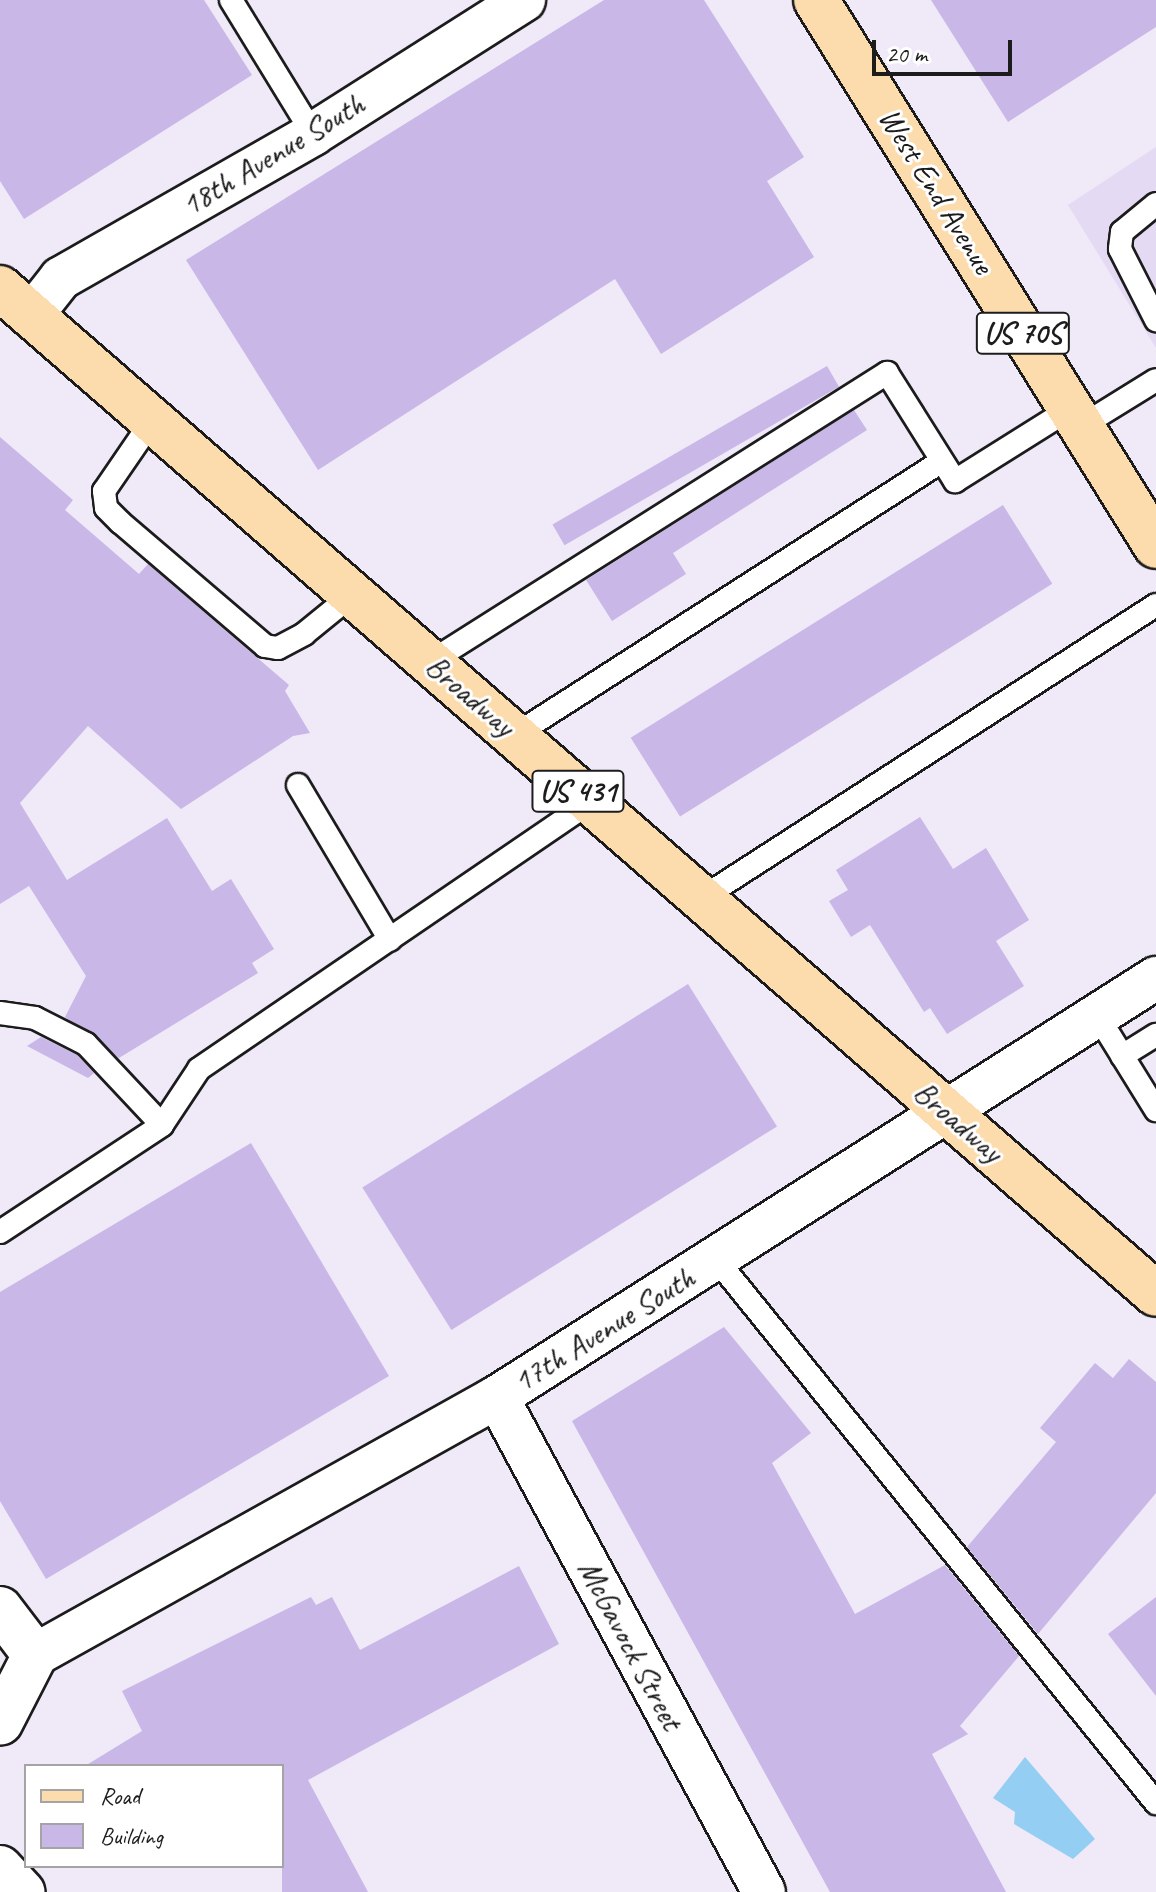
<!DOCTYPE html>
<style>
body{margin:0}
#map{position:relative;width:1156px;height:1892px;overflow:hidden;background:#efe9f8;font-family:Caveat,sans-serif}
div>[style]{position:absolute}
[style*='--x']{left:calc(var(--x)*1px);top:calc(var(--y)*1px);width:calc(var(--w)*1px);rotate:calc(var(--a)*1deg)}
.built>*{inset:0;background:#e4daf3}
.water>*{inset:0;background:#94cef3}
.building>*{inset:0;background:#c9b7e8;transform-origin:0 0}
.roads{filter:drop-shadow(2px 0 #1c1c1c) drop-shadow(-2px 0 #1c1c1c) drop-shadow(0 2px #1c1c1c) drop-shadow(0 -2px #1c1c1c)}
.service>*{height:22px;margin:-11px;padding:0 11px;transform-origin:11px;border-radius:11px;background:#fff}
.minor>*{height:42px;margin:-21px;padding:0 21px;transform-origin:21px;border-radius:21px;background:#fff}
.secondary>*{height:44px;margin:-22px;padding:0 22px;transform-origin:22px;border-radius:22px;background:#fff}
.primary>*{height:44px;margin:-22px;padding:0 22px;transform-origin:22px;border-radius:22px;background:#fcdcac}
span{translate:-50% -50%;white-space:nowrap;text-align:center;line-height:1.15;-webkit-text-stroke:6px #fff;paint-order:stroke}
.shield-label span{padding:2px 6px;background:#fff;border:2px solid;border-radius:6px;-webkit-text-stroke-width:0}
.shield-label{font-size:30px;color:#1c1c1c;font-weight:700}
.street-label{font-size:32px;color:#1c1c1c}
.legend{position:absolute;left:24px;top:1764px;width:260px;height:104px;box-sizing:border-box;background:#fff;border:2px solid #a4a4a4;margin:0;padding:10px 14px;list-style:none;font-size:24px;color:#1c1c1c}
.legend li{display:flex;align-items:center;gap:16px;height:40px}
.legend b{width:40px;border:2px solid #a4a4a4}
.scale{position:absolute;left:872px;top:40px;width:140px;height:36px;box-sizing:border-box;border:4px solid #1c1c1c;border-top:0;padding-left:10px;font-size:24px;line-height:28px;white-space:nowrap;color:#1c1c1c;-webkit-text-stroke:6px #fff;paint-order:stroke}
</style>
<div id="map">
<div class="built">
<i style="clip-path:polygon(1156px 147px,1156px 348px,1068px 205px)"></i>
</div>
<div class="water">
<i style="clip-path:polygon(1025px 1757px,1095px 1839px,1073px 1859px,1014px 1824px,1015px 1812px,993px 1798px)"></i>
</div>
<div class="building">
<i style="clip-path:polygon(0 0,204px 0,252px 75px,24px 219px,0 181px)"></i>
<i style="clip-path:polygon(604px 0,704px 0,804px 157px,767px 181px,814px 257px,661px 354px,615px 279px,318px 470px,186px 260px)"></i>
<i style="clip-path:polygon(931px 0,1156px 0,1156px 27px,1008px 122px)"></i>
<i style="left:827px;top:366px;width:24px;height:317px;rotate:60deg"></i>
<i style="clip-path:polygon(854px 410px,867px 430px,673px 553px,686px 574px,612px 621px,586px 580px)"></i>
<i style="clip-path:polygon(0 437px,73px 500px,65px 510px,139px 574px,148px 564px,289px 685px,285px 691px,310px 733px,293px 736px,181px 809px,88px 726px,20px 803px,67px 880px,167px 818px,212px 891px,231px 879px,274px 949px,252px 963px,258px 973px,119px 1058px,65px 1017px,86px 976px,29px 886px,0 904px)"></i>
<i style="left:1003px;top:505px;width:93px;height:439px;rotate:58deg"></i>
<i style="clip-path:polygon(920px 817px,953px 869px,986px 848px,1029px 920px,996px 941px,1024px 986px,947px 1034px,930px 1008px,924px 1012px,870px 925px,851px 937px,829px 901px,848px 890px,836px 870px)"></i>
<i style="left:688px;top:984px;width:168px;height:384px;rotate:58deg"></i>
<i style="clip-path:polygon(41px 1037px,77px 1055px,94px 1073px,88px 1078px,27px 1046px)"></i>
<i style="clip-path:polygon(251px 1143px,389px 1376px,46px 1579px,0 1501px,0 1292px)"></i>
<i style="clip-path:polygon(724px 1327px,811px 1433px,772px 1463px,855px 1614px,945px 1565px,1019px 1656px,960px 1726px,968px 1734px,932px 1754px,1006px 1892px,830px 1892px,572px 1421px)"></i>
<i style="clip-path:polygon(1129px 1359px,1156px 1382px,1156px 1493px,1038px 1634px,967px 1547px,1056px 1442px,1040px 1428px,1095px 1363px,1113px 1378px)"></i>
<i style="clip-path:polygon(519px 1566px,559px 1644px,308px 1780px,368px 1892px,282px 1892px,282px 1766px,85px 1766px,142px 1731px,122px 1691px,311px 1597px,316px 1605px,332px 1597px,360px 1650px)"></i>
<i style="clip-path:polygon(1156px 1597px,1156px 1696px,1108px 1634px)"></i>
</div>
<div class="roads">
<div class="service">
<i style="--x:231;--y:0;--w:157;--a:58.5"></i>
<i style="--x:1156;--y:204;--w:44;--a:140.5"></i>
<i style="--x:1122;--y:232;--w:17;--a:97"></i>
<i style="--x:1120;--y:249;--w:80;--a:63.1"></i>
<i style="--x:152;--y:421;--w:85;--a:124.4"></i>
<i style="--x:104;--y:491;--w:17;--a:83"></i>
<i style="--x:106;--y:508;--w:20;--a:45"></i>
<i style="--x:120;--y:522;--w:191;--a:40.5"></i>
<i style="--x:265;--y:646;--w:13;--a:9"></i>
<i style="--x:278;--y:648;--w:30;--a:-28"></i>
<i style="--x:304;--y:634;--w:63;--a:-39.2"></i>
<i style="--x:1080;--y:427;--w:89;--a:-31.7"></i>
<i style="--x:430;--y:662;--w:541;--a:-32.31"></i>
<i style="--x:887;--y:373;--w:128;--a:57.8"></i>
<i style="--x:955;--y:481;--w:136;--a:-32.1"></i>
<i style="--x:515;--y:735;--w:507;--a:-32.69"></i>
<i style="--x:298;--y:785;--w:180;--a:59.3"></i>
<i style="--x:702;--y:898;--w:540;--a:-32.84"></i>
<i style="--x:0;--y:1013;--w:35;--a:8"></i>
<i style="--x:35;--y:1018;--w:57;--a:27"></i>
<i style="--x:86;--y:1044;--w:111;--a:46.8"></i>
<i style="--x:1097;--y:1015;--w:112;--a:58.2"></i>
<i style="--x:1122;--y:1056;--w:40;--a:-32"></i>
<i style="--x:0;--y:1232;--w:194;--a:-33.4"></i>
<i style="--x:162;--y:1125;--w:67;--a:-56.5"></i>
<i style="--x:199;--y:1069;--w:474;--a:-34.3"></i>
<i style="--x:716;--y:1259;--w:700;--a:51.03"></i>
</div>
<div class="minor">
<i style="--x:31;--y:316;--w:48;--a:-51.7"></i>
<i style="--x:61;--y:278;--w:290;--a:-29.7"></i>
<i style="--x:313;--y:134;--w:250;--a:-32.4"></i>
<i style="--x:497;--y:1397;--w:562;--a:61.66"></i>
<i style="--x:35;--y:1655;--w:529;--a:-29.18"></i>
<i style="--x:497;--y:1397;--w:781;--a:-32.45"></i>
</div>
<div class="secondary">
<i style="--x:0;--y:1609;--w:58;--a:52.7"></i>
<i style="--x:35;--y:1655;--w:76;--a:117.2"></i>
<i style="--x:0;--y:1868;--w:33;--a:47"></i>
</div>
<div class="primary">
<i style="--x:816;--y:0;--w:643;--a:58.09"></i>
<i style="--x:0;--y:288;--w:1532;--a:41.03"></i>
</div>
</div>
<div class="shield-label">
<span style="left:1023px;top:333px">US 70S</span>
<span style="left:578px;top:791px">US 431</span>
</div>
<div class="street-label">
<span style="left:273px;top:155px;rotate:-31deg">18th Avenue South</span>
<span style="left:936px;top:191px;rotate:58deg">West End Avenue</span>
<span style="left:470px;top:696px;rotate:41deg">Broadway</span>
<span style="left:958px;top:1122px;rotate:41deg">Broadway</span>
<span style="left:604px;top:1330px;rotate:-32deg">17th Avenue South</span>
<span style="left:630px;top:1645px;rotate:62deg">McGavock Street</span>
</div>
<ul class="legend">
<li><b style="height:10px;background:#fcdcac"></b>Road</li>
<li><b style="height:22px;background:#c9b7e8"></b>Building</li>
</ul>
<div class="scale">20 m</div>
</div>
